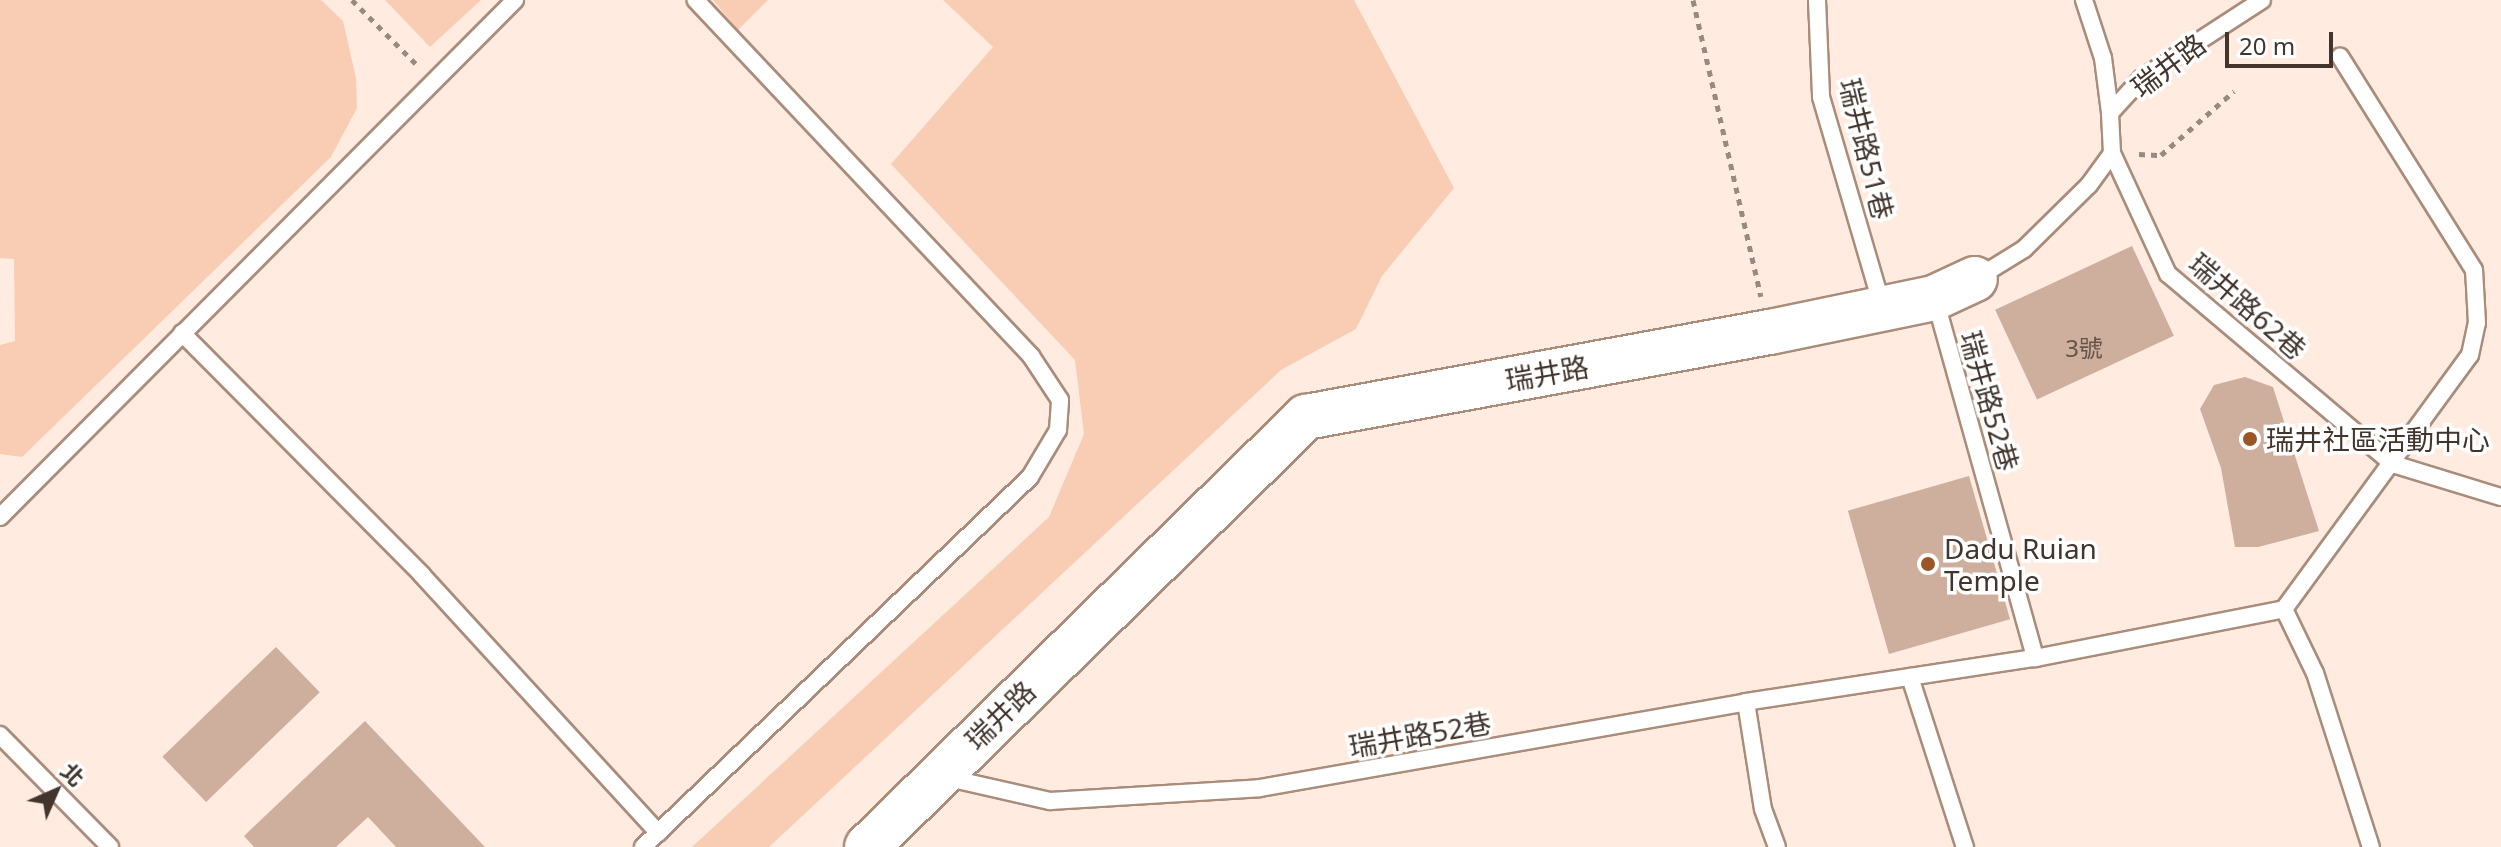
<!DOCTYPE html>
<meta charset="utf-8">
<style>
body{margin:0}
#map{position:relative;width:2501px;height:847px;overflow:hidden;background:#ffebe0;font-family:"Noto Sans","Noto Sans TC",sans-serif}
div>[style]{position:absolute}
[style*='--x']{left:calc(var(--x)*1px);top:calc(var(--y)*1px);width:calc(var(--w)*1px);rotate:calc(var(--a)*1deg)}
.green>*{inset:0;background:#f9cdb3}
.building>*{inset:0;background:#ceaf9d;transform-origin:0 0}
.path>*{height:5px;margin-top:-2.5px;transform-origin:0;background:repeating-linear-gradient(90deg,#998a80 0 6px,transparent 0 12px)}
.roads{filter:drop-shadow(2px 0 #a98c7a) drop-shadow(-2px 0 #a98c7a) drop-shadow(0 2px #a98c7a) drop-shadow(0 -2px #a98c7a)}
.lane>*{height:16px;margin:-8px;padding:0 8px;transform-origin:8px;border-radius:8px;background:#fff}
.secondary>*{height:44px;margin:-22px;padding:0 22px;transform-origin:22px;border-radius:22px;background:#fff}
.dots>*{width:22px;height:22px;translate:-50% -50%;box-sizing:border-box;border:4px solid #fff;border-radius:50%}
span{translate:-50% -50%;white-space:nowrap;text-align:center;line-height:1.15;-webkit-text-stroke:7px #fff;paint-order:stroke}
.number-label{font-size:24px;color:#645449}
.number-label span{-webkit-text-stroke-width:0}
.street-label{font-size:28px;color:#41352d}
.poi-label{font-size:28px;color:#41352d}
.left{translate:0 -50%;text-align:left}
.north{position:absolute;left:16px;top:751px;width:80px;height:80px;-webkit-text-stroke:6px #fff;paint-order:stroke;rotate:45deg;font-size:22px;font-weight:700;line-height:32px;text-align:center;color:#41352d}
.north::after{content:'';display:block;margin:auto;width:28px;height:36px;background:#41352d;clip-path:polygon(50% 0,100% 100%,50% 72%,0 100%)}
.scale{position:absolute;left:2225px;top:32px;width:108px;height:36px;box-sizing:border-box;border:4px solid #41352d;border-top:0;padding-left:10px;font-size:24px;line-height:28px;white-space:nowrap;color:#41352d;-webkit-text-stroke:6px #fff;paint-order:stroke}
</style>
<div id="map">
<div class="green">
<i style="clip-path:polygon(0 0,321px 0,343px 21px,356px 78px,357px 108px,331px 157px,22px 457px,0 454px,0 345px,15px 341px,14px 259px,0 258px)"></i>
<i style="clip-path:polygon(385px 0,481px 0,430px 47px)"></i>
<i style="clip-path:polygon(713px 0,768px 0,738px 30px)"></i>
<i style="clip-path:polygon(943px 0,1354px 0,1454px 188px,1382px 276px,1356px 329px,1281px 370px,769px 847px,692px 847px,1049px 517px,1084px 434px,1075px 360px,891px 164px,993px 47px)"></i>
</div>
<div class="building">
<i style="left:2132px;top:246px;width:99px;height:151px;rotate:65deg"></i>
<i style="clip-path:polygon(2245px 377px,2273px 387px,2319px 531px,2258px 547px,2235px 547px,2221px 468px,2200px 409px,2214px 385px)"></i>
<i style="left:1969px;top:476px;width:149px;height:126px;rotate:74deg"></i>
<i style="left:276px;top:647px;width:63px;height:158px;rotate:46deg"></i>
<i style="clip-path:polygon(365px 721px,485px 847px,396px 847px,368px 817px,336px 847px,254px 847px,244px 836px)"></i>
</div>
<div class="path">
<i style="--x:352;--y:0;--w:91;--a:45"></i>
<i style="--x:1693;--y:0;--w:304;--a:77.1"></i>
<i style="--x:2139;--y:154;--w:22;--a:3"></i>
<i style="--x:2161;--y:155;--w:97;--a:-41.2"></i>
</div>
<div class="roads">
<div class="lane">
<i style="--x:1817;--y:0;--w:97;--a:87.6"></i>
<i style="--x:1821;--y:97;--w:218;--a:73.7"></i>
<i style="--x:2084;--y:0;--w:61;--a:71.9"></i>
<i style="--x:2103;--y:58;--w:55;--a:82.7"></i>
<i style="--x:2112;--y:153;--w:133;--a:65.2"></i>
<i style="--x:2168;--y:274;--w:294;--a:40.2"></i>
<i style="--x:2393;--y:464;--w:113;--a:17"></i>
<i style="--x:1977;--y:278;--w:55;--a:-31.7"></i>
<i style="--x:2024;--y:249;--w:91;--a:-44.6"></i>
<i style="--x:2089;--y:185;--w:39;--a:-54"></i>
<i style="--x:2112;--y:153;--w:40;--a:-92.9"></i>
<i style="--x:2110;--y:113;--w:47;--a:-47.6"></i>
<i style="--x:2142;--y:78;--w:143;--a:-33"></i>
<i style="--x:1935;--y:299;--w:373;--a:74.4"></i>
<i style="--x:182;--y:333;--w:341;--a:45.2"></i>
<i style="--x:422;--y:575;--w:350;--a:47.5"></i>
<i style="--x:0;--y:517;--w:730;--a:-45.11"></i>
<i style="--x:2284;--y:609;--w:315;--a:-53.8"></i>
<i style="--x:2470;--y:355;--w:33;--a:-78"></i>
<i style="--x:2477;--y:323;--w:53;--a:-93.2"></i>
<i style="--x:2474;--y:270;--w:252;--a:-122.1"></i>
<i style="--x:2284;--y:609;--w:71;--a:64.2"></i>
<i style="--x:2315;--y:673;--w:183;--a:72.2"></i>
<i style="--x:1910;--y:677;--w:179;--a:72.1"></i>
<i style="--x:1746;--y:702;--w:108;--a:81"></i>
<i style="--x:1763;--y:809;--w:40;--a:69.8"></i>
<i style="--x:0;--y:735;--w:157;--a:45.5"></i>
<i style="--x:944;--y:777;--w:109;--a:12.8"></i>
<i style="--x:1050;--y:801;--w:210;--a:-3.5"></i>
<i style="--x:1260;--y:788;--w:494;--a:-10"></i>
<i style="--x:1746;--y:702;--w:292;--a:-8.7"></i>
<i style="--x:2035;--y:658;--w:254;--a:-11.1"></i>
<i style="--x:643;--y:847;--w:535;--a:-43.71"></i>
<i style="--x:1030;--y:477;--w:55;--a:-59.2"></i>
<i style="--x:1058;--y:430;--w:30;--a:-86"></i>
<i style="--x:1060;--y:400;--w:53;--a:-123.4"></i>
<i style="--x:1031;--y:356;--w:489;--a:-133.3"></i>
</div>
<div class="secondary">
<i style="--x:867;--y:847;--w:615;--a:-44.41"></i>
<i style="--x:1306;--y:417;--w:472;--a:-10.4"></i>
<i style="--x:1770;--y:332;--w:167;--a:-11.7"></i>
<i style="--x:1934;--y:298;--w:45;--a:-24.9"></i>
</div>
</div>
<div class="dots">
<i style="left:2250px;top:439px;background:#9a5627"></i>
<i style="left:1928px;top:564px;background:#9a5627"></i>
</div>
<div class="number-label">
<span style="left:2084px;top:348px">3號</span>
</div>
<div class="street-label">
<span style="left:2168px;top:65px;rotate:-37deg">瑞井路</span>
<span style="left:1867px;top:149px;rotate:76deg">瑞井路51巷</span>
<span style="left:2248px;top:306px;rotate:41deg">瑞井路62巷</span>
<span style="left:1547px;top:373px;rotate:-10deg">瑞井路</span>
<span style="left:1990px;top:401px;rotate:74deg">瑞井路52巷</span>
<span style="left:1000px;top:715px;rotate:-44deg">瑞井路</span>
<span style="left:1420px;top:734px;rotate:-10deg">瑞井路52巷</span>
</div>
<div class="poi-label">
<span class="left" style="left:2266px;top:439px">瑞井社區活動中心</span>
<span class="left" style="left:1944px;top:564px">Dadu Ruian<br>Temple</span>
</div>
<div class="north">北</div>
<div class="scale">20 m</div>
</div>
